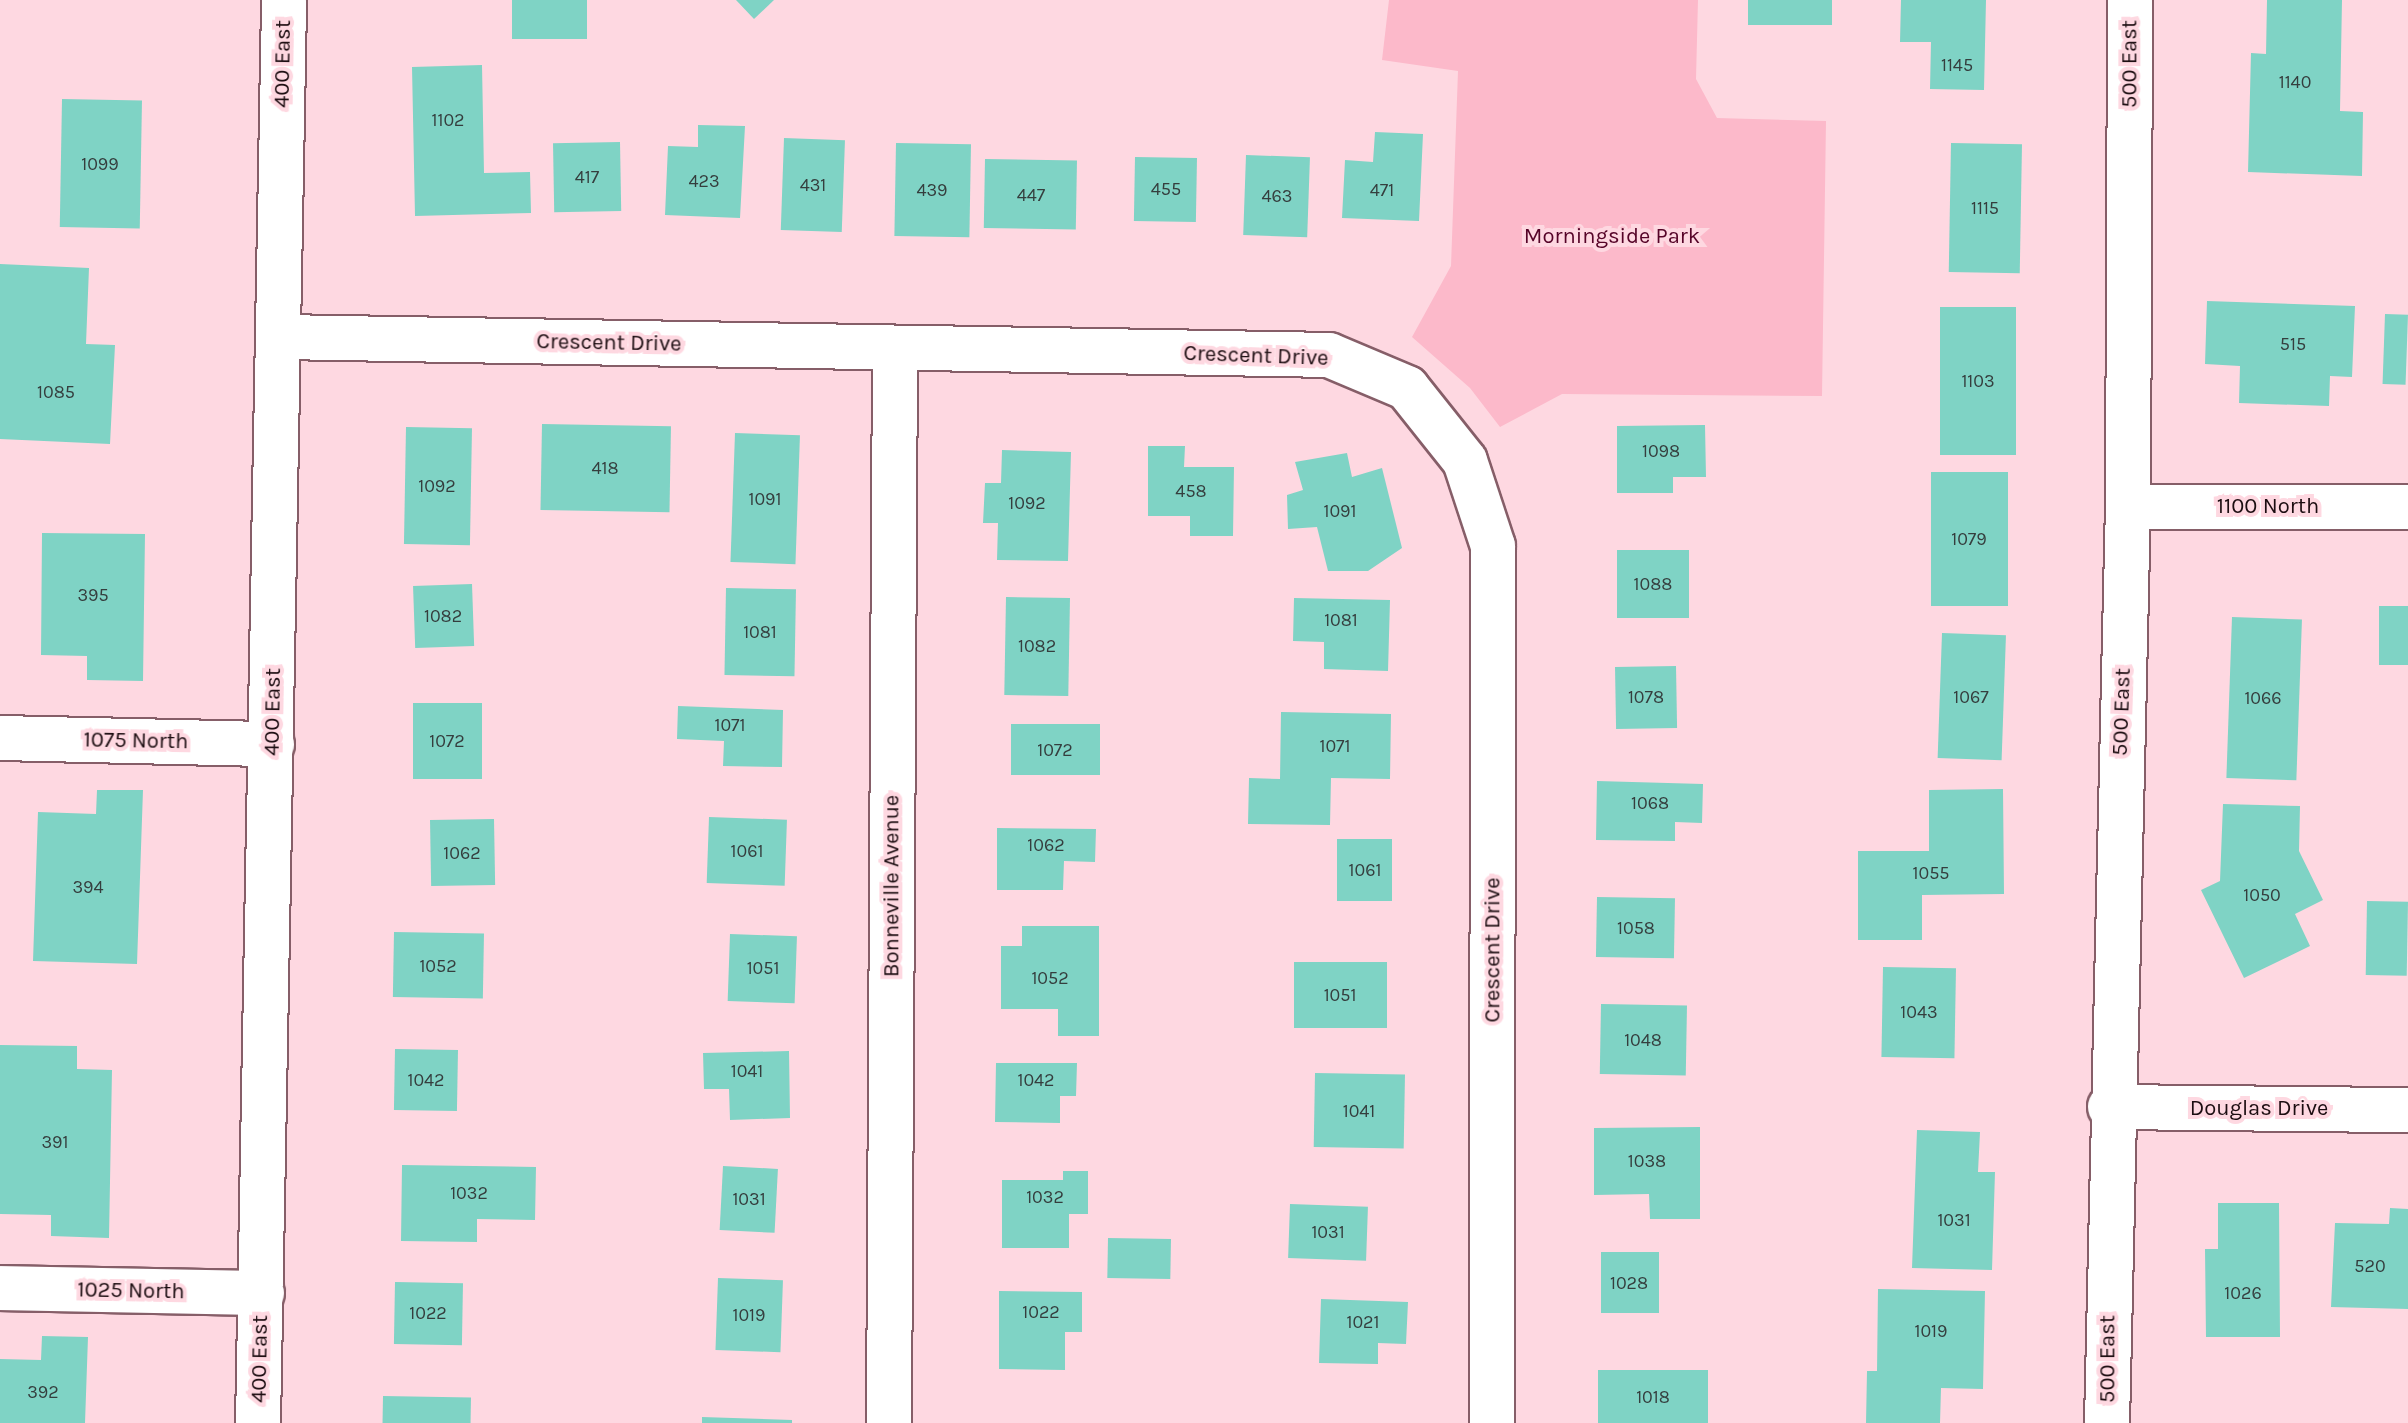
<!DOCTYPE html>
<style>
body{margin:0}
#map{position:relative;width:2408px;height:1423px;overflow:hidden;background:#fed8e1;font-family:Karla,sans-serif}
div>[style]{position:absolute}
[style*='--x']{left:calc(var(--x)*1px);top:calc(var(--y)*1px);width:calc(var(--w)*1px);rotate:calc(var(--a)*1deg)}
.green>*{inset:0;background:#fcb9ca}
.building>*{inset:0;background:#7fd3c5;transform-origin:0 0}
.roads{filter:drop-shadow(2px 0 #865e68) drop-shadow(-2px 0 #865e68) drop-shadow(0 2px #865e68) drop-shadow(0 -2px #865e68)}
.minor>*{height:44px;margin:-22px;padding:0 22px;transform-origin:22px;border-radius:22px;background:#fff}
.tertiary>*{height:44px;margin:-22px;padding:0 22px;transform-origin:22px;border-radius:22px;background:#fff}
span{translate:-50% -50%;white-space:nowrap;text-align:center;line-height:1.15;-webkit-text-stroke:8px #fed8e1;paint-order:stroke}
.number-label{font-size:18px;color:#353e3e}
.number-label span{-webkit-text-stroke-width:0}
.street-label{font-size:22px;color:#1c0d11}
.park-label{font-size:22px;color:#560428}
</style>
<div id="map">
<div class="green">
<i style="clip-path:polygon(1389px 0,1698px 0,1696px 79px,1717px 118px,1826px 121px,1822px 396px,1562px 394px,1500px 427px,1470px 388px,1412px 337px,1451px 266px,1458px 71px,1382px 60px)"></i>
</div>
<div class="building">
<i style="left:512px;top:0;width:75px;height:39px"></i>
<i style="clip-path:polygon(736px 0,774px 0,754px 19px)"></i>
<i style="left:1748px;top:0;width:84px;height:25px"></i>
<i style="clip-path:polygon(1901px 0,1986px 0,1984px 90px,1930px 89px,1931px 42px,1900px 42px)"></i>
<i style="clip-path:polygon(2267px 0,2342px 0,2340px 111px,2363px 112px,2362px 176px,2248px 172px,2251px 53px,2266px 54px)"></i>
<i style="clip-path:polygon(482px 65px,484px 173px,530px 172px,531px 213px,415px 216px,412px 67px)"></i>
<i style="left:62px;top:99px;width:80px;height:128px;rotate:1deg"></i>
<i style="clip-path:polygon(698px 125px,745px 126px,740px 218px,665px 215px,668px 146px,698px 147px)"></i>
<i style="clip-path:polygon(1375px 132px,1423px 134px,1419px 221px,1342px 218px,1345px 160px,1373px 162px)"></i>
<i style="left:784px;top:138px;width:61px;height:92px;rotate:2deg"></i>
<i style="left:620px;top:142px;width:69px;height:67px;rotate:89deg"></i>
<i style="left:896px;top:143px;width:75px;height:93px;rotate:1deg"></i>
<i style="left:1951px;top:143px;width:71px;height:129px;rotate:1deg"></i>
<i style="left:1246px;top:155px;width:64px;height:80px;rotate:2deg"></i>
<i style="left:1135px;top:157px;width:62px;height:64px;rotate:1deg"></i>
<i style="left:985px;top:159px;width:92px;height:69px;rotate:1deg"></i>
<i style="clip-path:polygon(0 264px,89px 268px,86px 344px,115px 345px,110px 444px,0 439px)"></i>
<i style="clip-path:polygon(2207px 301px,2355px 306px,2352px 377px,2330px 376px,2329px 406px,2239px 403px,2240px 366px,2205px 364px)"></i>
<i style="left:1940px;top:307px;width:76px;height:148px"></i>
<i style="left:2385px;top:314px;width:23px;height:70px;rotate:2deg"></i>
<i style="left:542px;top:424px;width:129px;height:86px;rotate:1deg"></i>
<i style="clip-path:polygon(1705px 425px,1706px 477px,1673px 477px,1673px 493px,1617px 493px,1617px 426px)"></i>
<i style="left:406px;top:427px;width:66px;height:117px;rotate:1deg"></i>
<i style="left:735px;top:433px;width:65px;height:129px;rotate:2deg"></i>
<i style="clip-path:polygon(1148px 446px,1185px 446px,1184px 467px,1234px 467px,1233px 536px,1190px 536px,1190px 516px,1148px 516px)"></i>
<i style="clip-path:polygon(1002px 450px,1071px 452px,1068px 561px,997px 560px,998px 523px,983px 523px,985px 483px,1001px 483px)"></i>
<i style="clip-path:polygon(1347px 453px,1352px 477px,1382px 468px,1402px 548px,1368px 571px,1328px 571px,1317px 527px,1288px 529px,1287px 495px,1303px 490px,1295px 462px)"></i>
<i style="left:1931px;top:472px;width:77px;height:134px"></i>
<i style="clip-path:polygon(42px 533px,145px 534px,143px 681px,87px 680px,87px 656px,41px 655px)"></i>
<i style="left:1617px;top:550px;width:72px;height:68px"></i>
<i style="left:472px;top:584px;width:62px;height:59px;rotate:88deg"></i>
<i style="left:726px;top:588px;width:70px;height:87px;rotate:1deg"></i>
<i style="left:1006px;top:597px;width:64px;height:98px;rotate:1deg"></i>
<i style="clip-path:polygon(1294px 598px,1390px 600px,1388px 671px,1324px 669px,1324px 642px,1293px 641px)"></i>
<i style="left:2379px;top:606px;width:29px;height:59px"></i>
<i style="left:2232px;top:617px;width:70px;height:161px;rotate:2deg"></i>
<i style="left:1942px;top:633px;width:64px;height:125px;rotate:2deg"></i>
<i style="left:1676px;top:666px;width:62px;height:61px;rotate:89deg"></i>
<i style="left:413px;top:703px;width:69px;height:76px"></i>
<i style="clip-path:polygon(678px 706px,783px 710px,782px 767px,723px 766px,724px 741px,677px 739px)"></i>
<i style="clip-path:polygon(1281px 712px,1391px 714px,1390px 779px,1331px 778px,1330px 825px,1248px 824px,1249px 778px,1280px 779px)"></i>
<i style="left:1100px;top:724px;width:51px;height:89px;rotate:90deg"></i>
<i style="clip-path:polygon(1597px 781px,1703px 784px,1702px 823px,1675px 822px,1675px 841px,1596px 840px)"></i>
<i style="clip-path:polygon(2003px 789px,2004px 894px,1922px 895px,1922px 940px,1858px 940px,1858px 851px,1929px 851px,1929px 790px)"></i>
<i style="clip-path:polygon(97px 790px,143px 790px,137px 964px,33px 961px,38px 812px,96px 814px)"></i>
<i style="clip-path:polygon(2223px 804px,2300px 806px,2299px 851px,2323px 900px,2295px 914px,2310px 946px,2244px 978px,2201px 890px,2220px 881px)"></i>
<i style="left:709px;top:817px;width:78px;height:66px;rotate:2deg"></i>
<i style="left:494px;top:819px;width:66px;height:64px;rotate:89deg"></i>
<i style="clip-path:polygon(997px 828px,1096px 829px,1095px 862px,1064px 861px,1063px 890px,997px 890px)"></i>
<i style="left:1337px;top:839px;width:55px;height:62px"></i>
<i style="left:1597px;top:897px;width:78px;height:60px;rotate:1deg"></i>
<i style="left:2367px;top:901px;width:41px;height:74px;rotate:1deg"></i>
<i style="clip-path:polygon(1022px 926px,1099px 926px,1099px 1036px,1058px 1036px,1058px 1009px,1001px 1009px,1001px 946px,1022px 946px)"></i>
<i style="left:394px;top:932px;width:90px;height:65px;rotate:1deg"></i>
<i style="left:730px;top:934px;width:67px;height:67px;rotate:2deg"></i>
<i style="left:1294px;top:962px;width:93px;height:66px"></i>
<i style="left:1883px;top:967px;width:73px;height:90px;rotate:1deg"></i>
<i style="left:1601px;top:1004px;width:86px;height:70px;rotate:1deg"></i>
<i style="clip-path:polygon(0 1045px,77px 1046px,77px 1069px,112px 1070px,109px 1238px,51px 1236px,51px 1215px,0 1214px)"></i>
<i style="left:395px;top:1049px;width:63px;height:61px;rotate:1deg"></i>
<i style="clip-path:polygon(789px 1051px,790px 1118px,730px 1120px,729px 1089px,704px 1089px,703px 1053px)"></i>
<i style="clip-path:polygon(996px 1063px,1077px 1063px,1076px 1096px,1060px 1096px,1060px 1123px,995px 1122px)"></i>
<i style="left:1315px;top:1073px;width:90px;height:74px;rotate:1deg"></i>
<i style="clip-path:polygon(1700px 1127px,1700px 1219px,1650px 1219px,1649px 1194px,1594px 1195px,1594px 1128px)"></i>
<i style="clip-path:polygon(1917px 1130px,1980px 1132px,1978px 1172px,1995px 1172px,1992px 1270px,1912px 1268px)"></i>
<i style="clip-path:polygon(402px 1165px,536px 1167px,535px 1220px,477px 1219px,477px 1242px,401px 1241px)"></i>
<i style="left:723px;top:1166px;width:55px;height:64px;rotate:3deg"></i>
<i style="clip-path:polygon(1063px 1171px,1088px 1171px,1088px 1214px,1069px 1214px,1069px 1248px,1002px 1248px,1002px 1180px,1063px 1180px)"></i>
<i style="clip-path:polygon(2218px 1203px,2279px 1203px,2280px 1337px,2206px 1337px,2205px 1249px,2218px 1249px)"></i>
<i style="left:1290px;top:1204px;width:78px;height:54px;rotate:2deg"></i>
<i style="clip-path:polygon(2390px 1208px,2408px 1209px,2408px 1309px,2331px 1307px,2335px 1223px,2389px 1224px)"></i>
<i style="left:1108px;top:1238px;width:63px;height:40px;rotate:1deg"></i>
<i style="left:1601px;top:1252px;width:58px;height:61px"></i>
<i style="left:718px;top:1278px;width:65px;height:72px;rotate:2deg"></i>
<i style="left:395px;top:1282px;width:68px;height:62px;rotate:1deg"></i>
<i style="clip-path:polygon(1878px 1289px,1985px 1291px,1983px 1389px,1941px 1388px,1940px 1423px,1866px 1423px,1867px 1371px,1877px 1371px)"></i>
<i style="clip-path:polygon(999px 1291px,1082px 1292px,1082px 1332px,1065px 1332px,1065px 1370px,999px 1369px)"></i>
<i style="clip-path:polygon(1321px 1299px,1408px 1302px,1406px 1344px,1378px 1343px,1378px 1364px,1319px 1363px)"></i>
<i style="clip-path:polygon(42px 1336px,88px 1337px,85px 1423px,0 1423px,0 1359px,41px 1360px)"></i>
<i style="left:1598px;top:1370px;width:110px;height:53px"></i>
<i style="left:383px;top:1396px;width:88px;height:27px;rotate:1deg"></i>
<i style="clip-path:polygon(702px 1417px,792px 1420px,792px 1423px,702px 1423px)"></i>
</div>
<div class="roads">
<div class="minor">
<i style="--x:280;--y:337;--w:1049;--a:0.98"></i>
<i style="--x:1329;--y:355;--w:85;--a:22.9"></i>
<i style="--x:1407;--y:388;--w:93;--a:51.5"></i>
<i style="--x:1465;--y:461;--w:89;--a:71.8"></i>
<i style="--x:1493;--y:546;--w:877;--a:90.07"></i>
<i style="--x:2128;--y:507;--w:280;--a:0"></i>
<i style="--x:0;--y:738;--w:272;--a:1.3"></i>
<i style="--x:2110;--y:1107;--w:298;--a:0.6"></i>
<i style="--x:0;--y:1288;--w:262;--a:1.1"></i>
<i style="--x:889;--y:1423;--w:1074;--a:-89.68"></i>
<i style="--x:2107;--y:1423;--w:916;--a:-88.69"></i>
<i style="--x:2128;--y:507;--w:507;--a:-89.77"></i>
</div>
<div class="tertiary">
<i style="--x:258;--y:1423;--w:1423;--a:-88.95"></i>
</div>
</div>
<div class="number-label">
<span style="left:1957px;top:65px">1145</span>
<span style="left:2295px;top:82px">1140</span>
<span style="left:448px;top:120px">1102</span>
<span style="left:100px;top:164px">1099</span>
<span style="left:587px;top:177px">417</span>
<span style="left:704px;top:181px">423</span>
<span style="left:813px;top:185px">431</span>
<span style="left:1166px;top:189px">455</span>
<span style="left:932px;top:190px">439</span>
<span style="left:1382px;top:190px">471</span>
<span style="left:1031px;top:195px">447</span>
<span style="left:1277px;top:196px">463</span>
<span style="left:1985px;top:208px">1115</span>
<span style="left:2293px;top:344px">515</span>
<span style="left:1978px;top:381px">1103</span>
<span style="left:56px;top:392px">1085</span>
<span style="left:1661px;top:451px">1098</span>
<span style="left:605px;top:468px">418</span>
<span style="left:437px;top:486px">1092</span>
<span style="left:1191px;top:491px">458</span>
<span style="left:765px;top:499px">1091</span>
<span style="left:1027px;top:503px">1092</span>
<span style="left:1340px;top:511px">1091</span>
<span style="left:1969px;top:539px">1079</span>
<span style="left:1653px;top:584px">1088</span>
<span style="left:93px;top:595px">395</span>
<span style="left:443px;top:616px">1082</span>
<span style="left:1341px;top:620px">1081</span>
<span style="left:760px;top:632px">1081</span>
<span style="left:1037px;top:646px">1082</span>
<span style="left:1646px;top:697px">1078</span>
<span style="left:1971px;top:697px">1067</span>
<span style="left:2263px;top:698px">1066</span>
<span style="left:730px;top:725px">1071</span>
<span style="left:447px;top:741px">1072</span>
<span style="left:1335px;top:746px">1071</span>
<span style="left:1055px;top:750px">1072</span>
<span style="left:1650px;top:803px">1068</span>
<span style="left:1046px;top:845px">1062</span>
<span style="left:747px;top:851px">1061</span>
<span style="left:462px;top:853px">1062</span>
<span style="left:1365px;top:870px">1061</span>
<span style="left:1931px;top:873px">1055</span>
<span style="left:88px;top:887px">394</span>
<span style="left:2262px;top:895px">1050</span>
<span style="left:1636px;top:928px">1058</span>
<span style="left:438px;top:966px">1052</span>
<span style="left:763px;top:968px">1051</span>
<span style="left:1050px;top:978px">1052</span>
<span style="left:1340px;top:995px">1051</span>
<span style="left:1919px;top:1012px">1043</span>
<span style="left:1643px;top:1040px">1048</span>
<span style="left:747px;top:1071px">1041</span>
<span style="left:426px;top:1080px">1042</span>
<span style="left:1036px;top:1080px">1042</span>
<span style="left:1359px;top:1111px">1041</span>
<span style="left:55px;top:1142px">391</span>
<span style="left:1647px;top:1161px">1038</span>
<span style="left:469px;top:1193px">1032</span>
<span style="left:1045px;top:1197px">1032</span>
<span style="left:749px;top:1199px">1031</span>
<span style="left:1954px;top:1220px">1031</span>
<span style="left:1328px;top:1232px">1031</span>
<span style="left:2370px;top:1266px">520</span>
<span style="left:1629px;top:1283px">1028</span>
<span style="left:2243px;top:1293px">1026</span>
<span style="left:1041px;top:1312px">1022</span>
<span style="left:428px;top:1313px">1022</span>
<span style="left:749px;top:1315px">1019</span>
<span style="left:1363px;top:1322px">1021</span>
<span style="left:1931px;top:1331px">1019</span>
<span style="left:43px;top:1392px">392</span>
<span style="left:1653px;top:1397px">1018</span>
</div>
<div class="street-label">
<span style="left:283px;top:64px;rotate:-89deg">400 East</span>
<span style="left:2130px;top:64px;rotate:-90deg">500 East</span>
<span style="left:609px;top:343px;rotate:1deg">Crescent Drive</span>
<span style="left:1256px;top:356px;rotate:2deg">Crescent Drive</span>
<span style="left:2268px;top:507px">1100 North</span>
<span style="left:273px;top:712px;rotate:-89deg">400 East</span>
<span style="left:2122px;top:712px;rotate:-88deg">500 East</span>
<span style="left:136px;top:741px;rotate:1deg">1075 North</span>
<span style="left:892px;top:886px;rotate:-90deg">Bonneville Avenue</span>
<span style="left:1493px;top:950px;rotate:-90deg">Crescent Drive</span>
<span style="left:2259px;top:1109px">Douglas Drive</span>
<span style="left:131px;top:1291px;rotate:1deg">1025 North</span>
<span style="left:260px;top:1359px;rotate:-89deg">400 East</span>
<span style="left:2108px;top:1359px;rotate:-90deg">500 East</span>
</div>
<div class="park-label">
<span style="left:1612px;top:237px">Morningside Park</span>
</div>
</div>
